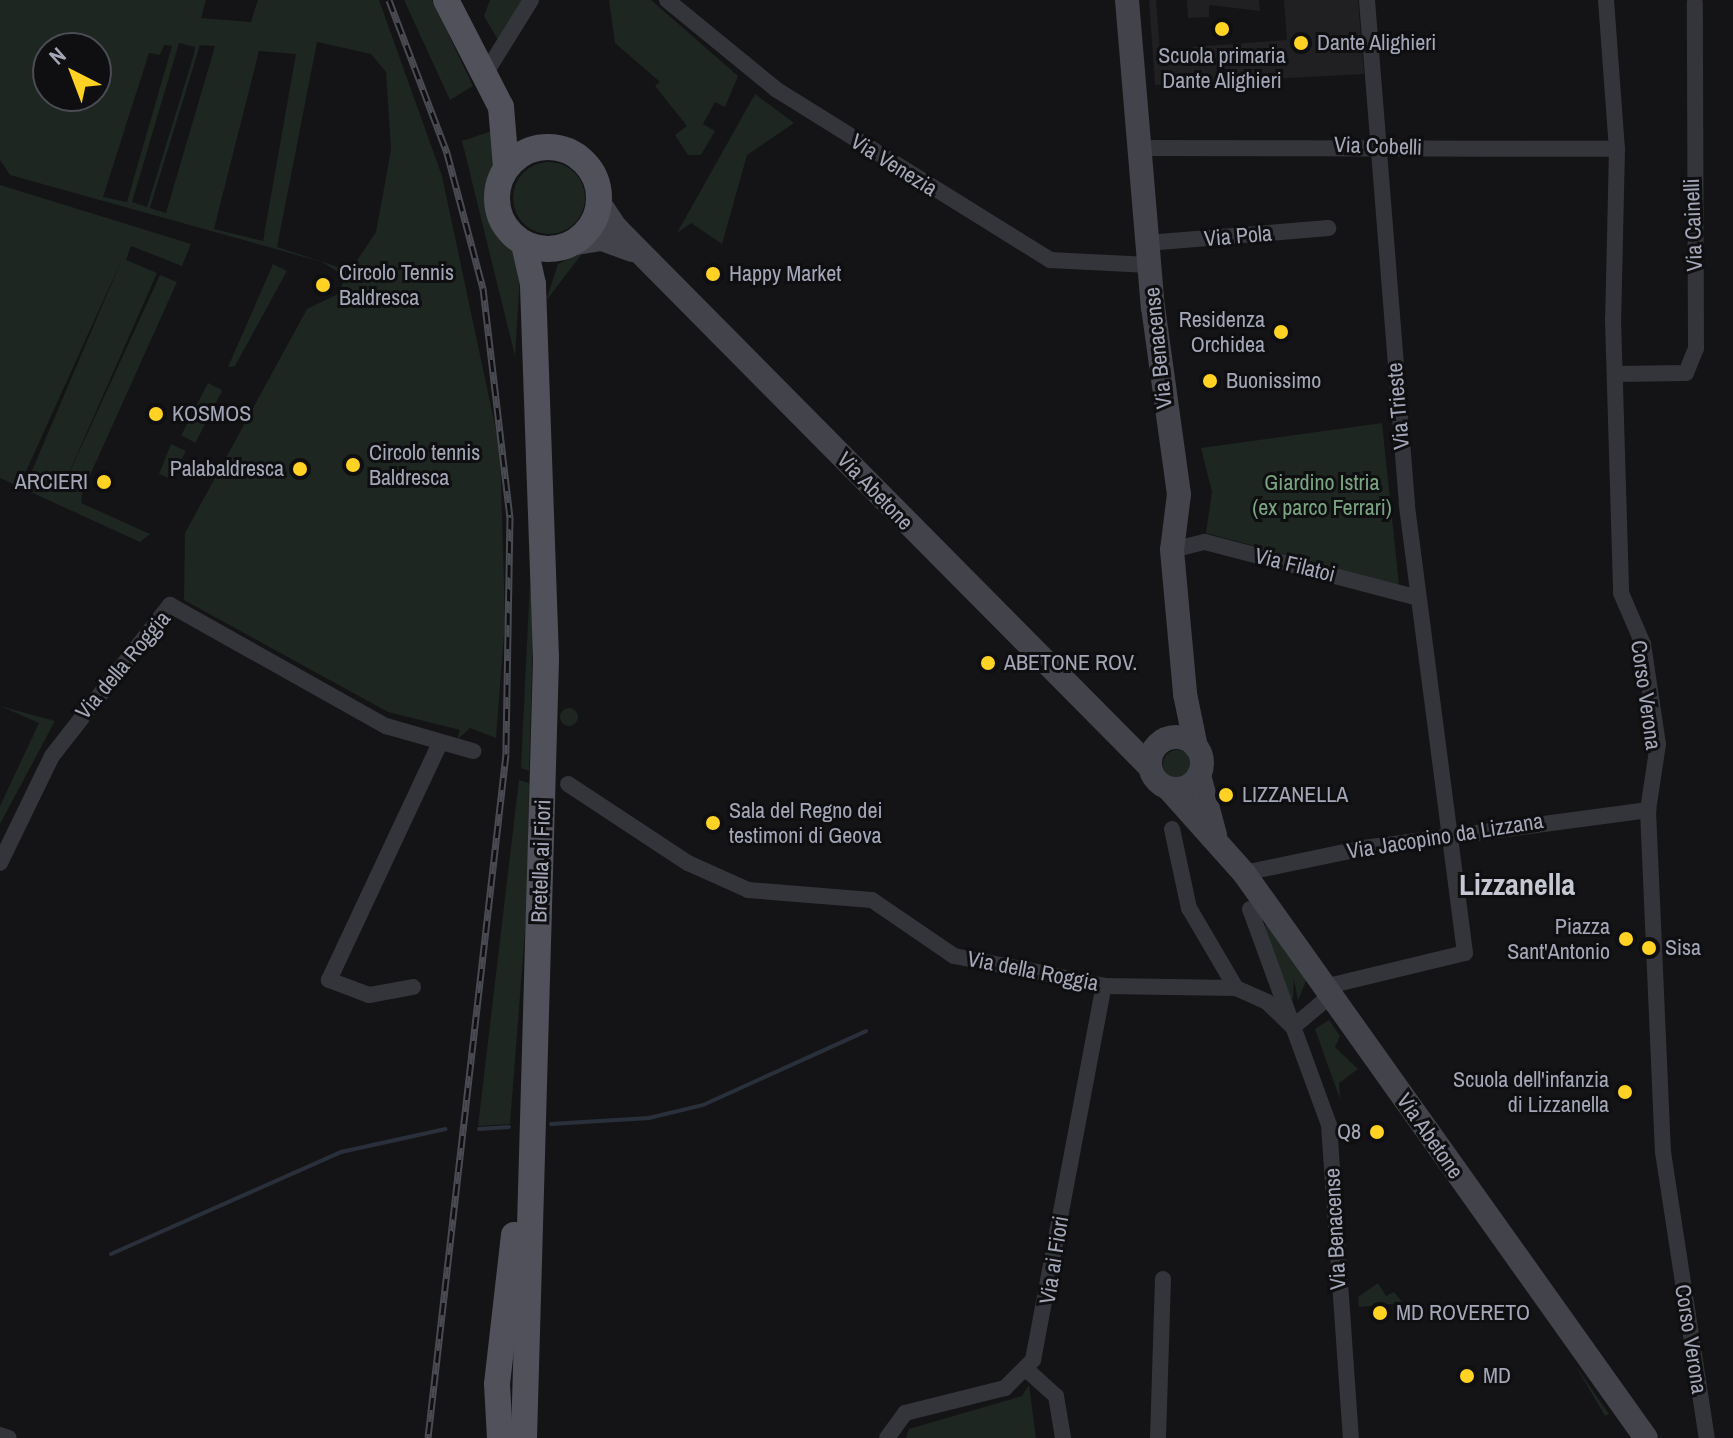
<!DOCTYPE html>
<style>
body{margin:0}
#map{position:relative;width:1733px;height:1438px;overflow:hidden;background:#141416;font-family:"Archivo Narrow",sans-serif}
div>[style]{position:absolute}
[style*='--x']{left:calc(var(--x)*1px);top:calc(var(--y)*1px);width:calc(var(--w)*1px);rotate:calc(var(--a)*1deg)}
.built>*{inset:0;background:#202023}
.green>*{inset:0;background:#1d2620;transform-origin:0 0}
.round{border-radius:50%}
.stream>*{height:4px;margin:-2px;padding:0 2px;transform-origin:2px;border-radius:2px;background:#29303b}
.street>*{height:16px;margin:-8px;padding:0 8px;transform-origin:8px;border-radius:8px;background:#34353b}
.secondary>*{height:24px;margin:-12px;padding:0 12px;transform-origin:12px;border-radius:12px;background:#42434b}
.secondary>.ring{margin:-12px;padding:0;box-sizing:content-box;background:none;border:24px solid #42434b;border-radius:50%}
.primary>*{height:26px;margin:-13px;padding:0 13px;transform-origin:13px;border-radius:13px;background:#50515a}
.primary>.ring{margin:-13px;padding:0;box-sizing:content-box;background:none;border:26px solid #50515a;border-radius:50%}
.rail>*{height:7px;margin-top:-3.5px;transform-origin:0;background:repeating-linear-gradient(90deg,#0f0f11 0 12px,#494a52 0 24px);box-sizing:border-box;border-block:2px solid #494a52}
.dots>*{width:22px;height:22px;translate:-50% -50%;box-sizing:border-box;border:4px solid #0f0f11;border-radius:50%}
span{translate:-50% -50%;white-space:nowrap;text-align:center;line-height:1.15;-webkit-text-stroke:6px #0f0f11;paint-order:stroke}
.poi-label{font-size:22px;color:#a4a7b8}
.left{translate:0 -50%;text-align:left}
.right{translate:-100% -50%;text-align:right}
.street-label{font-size:22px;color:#a4a7b8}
.park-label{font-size:22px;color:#79a582}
.district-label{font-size:30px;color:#c5c7d3;font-weight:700}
.north{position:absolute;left:32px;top:32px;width:80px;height:80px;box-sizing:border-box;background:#0f0f11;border:2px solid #4b4c54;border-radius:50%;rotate:318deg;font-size:22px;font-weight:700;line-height:32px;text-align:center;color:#a4a7b8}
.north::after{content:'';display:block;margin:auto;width:28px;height:36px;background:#ffd223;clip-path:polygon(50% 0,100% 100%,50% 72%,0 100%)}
</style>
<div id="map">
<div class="built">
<i style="clip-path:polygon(1149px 0,1156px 0,1161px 65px,1194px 62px,1193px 47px,1287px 40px,1284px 0,1358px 0,1364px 74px,1155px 85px)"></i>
<i style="clip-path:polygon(1187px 0,1259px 0,1260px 11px,1209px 5px,1209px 17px,1188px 18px)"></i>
</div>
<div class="green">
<i style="clip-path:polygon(evenodd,0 0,206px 0,201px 18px,251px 22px,258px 0,379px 0,442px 176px,500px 449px,505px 621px,496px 738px,470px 728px,457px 740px,460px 730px,388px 712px,184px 600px,185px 533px,307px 309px,338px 294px,346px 277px,322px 262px,10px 175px,0 160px,0 0,317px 42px,371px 54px,386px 72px,391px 150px,376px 232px,350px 271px,277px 247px,317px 42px,0 0,179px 43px,195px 47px,194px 54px,147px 207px,132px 202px,179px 43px,0 0,164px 45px,172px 46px,127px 202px,103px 197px,149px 53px,160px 55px,164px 45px,0 0,200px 45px,215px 46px,166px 213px,150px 208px,200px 45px,0 0,48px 48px,96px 48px,96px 96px,48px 96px,48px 48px,0 0,259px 51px,296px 54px,263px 241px,214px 229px,259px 51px)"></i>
<i style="clip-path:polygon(404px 0,432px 0,473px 86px,450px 100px)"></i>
<i style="clip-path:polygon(490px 0,523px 0,498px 40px,484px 16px)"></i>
<i style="clip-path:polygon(609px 0,651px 0,738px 76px,725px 107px,715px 102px,703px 124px,715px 131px,701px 155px,688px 155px,675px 135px,687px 126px,655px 86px,660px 82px,615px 43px)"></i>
<i style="clip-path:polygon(755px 94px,794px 123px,747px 155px,722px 244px,691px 223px,677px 233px)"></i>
<i style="clip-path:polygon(492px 131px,498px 162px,487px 204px,514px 241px,520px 276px,515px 356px,462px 141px)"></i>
<i class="round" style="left:513px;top:162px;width:72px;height:72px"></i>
<i style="clip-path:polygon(evenodd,0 185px,191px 244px,182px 266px,131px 246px,126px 260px,157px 273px,60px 493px,160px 275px,177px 282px,82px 493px,81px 503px,150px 534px,140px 542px,0 478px,0 185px,122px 259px,28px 480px,24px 479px,23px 478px,122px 259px)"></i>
<i style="clip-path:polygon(584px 251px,546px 301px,558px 264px)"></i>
<i style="clip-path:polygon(273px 264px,287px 271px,235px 366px,228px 367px)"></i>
<i class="round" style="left:313px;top:275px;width:20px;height:20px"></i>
<i style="left:208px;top:383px;width:16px;height:59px;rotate:27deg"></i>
<i style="clip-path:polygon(1382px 423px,1399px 585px,1206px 533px,1212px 492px,1201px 448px)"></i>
<i style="clip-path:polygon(171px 444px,186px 451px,171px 479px,159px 474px)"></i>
<i style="clip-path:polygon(530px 581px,533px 639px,529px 771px,521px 768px)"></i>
<i style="clip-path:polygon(0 706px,55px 721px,0 824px,0 806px,39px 723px)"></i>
<i class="round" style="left:560px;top:708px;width:18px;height:18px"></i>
<i class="round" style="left:1163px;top:750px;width:28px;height:28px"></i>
<i style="clip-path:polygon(519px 780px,529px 783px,527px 906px,510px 1124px,478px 1126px)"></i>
<i style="clip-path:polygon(1266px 920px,1307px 978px,1298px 1001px,1294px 979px,1293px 999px,1284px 994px,1264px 937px)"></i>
<i style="clip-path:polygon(1329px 1020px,1340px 1036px,1335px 1047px,1358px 1069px,1339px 1083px,1340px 1099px,1315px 1029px)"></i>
<i style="clip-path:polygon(1378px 1283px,1386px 1296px,1394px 1292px,1403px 1303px,1359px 1307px,1358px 1297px)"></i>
<i style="clip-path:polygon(1575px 1365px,1609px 1414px,1605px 1416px)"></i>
<i style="clip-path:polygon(1029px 1385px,1036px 1438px,906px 1438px,909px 1429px,1022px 1396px)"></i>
</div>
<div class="stream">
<i style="--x:551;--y:1124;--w:98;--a:-3.5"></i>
<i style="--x:649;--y:1118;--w:56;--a:-13.5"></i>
<i style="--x:703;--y:1105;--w:179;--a:-24.4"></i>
<i style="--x:479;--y:1129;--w:30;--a:-4"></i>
<i style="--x:111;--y:1254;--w:252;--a:-23.9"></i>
<i style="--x:341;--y:1152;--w:107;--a:-12.4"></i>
</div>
<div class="street">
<i style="--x:667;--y:0;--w:142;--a:39.3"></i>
<i style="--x:777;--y:90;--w:322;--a:31.9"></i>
<i style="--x:1050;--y:260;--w:99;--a:2.9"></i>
<i style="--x:1606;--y:0;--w:149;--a:85.8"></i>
<i style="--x:1617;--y:149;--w:170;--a:91.3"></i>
<i style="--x:1613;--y:319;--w:274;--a:88.3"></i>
<i style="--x:1621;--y:593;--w:56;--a:66.7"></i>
<i style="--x:1643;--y:644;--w:101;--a:81.5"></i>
<i style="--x:1658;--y:744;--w:67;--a:98.6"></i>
<i style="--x:1648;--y:810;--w:342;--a:87.5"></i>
<i style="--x:1663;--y:1152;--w:289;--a:81.3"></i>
<i style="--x:485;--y:74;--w:87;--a:-58.1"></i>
<i style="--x:1140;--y:148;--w:477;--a:0.1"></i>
<i style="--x:1147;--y:243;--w:182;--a:-4.7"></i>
<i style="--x:1615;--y:374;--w:71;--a:-0.8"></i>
<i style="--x:1686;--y:373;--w:27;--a:-68"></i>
<i style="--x:1696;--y:348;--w:345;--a:-90.2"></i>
<i style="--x:1172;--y:550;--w:34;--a:-14"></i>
<i style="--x:1205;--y:542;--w:220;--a:14.7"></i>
<i style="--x:568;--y:784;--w:144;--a:33.4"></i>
<i style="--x:688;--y:863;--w:66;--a:24.2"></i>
<i style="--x:748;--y:890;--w:124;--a:4.6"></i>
<i style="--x:872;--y:900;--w:99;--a:34.3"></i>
<i style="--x:954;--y:956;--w:85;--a:10.9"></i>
<i style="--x:1037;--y:972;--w:68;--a:11.8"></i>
<i style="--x:1104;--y:986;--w:132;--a:0.9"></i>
<i style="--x:1236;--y:988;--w:34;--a:24"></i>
<i style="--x:1267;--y:1002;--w:36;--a:44"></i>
<i style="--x:1172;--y:829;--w:81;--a:77.9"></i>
<i style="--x:1189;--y:908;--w:93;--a:59.6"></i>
<i style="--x:0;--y:863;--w:119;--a:-64.1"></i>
<i style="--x:52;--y:756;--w:192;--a:-52"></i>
<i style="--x:170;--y:605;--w:248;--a:29.3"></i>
<i style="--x:386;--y:726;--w:91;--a:16"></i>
<i style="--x:1244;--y:873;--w:123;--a:-11.8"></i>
<i style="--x:1364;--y:848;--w:287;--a:-7.6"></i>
<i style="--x:1250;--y:909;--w:230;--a:69.9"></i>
<i style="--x:1329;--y:1125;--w:314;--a:86"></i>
<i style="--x:413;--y:987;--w:45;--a:169.7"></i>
<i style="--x:369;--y:995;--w:43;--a:-159.4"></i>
<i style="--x:329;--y:980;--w:262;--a:-64.9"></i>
<i style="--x:1324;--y:987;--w:145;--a:-13.6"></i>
<i style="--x:1465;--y:953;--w:453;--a:-97.4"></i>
<i style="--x:1407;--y:504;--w:506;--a:-94.54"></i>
<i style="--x:1293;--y:1027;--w:48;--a:-40"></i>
<i style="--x:1027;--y:1370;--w:39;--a:42"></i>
<i style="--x:1056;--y:1396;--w:43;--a:80.5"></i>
<i style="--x:0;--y:1435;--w:9;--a:18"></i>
<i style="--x:887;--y:1438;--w:31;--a:-54"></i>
<i style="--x:905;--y:1413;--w:103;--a:-14"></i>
<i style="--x:1005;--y:1388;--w:40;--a:-45"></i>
<i style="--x:1033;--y:1360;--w:381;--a:-79.3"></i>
<i style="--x:1158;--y:1438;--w:159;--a:-88.2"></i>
</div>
<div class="secondary">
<i style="--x:1127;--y:0;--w:308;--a:85.2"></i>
<i style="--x:1153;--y:307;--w:189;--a:82.1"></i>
<i style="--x:1179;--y:494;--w:56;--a:97.1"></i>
<i style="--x:1172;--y:550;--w:145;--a:84.8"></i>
<i style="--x:1185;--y:694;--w:54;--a:78.3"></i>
<i style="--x:599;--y:203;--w:30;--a:56"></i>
<i style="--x:616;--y:228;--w:759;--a:45.27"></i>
<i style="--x:570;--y:244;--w:32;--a:-9"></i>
<i style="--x:602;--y:239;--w:32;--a:20"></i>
<i class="ring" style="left:1150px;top:737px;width:28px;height:28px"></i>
<i style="--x:1199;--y:775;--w:62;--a:75.1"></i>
<i style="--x:1168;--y:788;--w:114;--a:48.2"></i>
<i style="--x:1244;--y:873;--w:693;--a:54.57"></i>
</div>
<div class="primary">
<i style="--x:446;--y:0;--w:120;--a:62.8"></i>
<i style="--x:501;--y:107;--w:60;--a:85.2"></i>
<i class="ring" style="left:497px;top:147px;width:76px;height:76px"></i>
<i style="--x:500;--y:1438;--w:54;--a:-93.2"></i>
<i style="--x:497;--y:1384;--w:150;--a:-83.5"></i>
<i style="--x:524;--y:1438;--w:780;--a:-88.38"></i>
<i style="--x:546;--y:658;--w:374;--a:-92"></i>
<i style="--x:533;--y:284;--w:41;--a:-102.7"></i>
</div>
<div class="rail">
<i style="--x:389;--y:0;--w:164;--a:69.2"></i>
<i style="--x:447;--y:153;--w:140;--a:75.1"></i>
<i style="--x:483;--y:288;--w:231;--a:83.3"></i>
<i style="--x:510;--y:517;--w:237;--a:91"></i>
<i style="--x:506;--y:754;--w:688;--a:96.51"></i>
</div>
<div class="dots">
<i style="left:1222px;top:29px;background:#ffd223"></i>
<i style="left:1301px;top:43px;background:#ffd223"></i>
<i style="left:713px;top:274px;background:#ffd223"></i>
<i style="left:323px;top:285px;background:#ffd223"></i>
<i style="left:1281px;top:332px;background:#ffd223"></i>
<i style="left:1210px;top:381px;background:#ffd223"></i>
<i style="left:156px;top:414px;background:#ffd223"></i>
<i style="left:353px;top:465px;background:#ffd223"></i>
<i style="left:300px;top:469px;background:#ffd223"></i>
<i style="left:104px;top:482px;background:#ffd223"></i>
<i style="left:988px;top:663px;background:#ffd223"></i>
<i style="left:1226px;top:795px;background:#ffd223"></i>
<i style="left:713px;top:823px;background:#ffd223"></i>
<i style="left:1626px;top:939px;background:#ffd223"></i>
<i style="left:1649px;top:948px;background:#ffd223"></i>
<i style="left:1625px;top:1092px;background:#ffd223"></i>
<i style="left:1377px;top:1132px;background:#ffd223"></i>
<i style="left:1380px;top:1313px;background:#ffd223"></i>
<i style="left:1467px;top:1376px;background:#ffd223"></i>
</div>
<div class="poi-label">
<span class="left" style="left:1317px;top:43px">Dante Alighieri</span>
<span style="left:1222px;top:68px">Scuola primaria<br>Dante Alighieri</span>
<span class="left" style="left:339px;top:285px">Circolo Tennis<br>Baldresca</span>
<span class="left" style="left:729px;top:274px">Happy Market</span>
<span class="right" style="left:1265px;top:332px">Residenza<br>Orchidea</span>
<span class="left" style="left:1226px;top:381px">Buonissimo</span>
<span class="left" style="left:172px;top:414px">KOSMOS</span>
<span class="left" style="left:369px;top:465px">Circolo tennis<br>Baldresca</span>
<span class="right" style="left:284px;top:469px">Palabaldresca</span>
<span class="right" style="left:88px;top:482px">ARCIERI</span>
<span class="left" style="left:1004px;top:663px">ABETONE ROV.</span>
<span class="left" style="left:1242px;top:795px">LIZZANELLA</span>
<span class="left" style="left:729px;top:823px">Sala del Regno dei<br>testimoni di Geova</span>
<span class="right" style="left:1610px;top:939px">Piazza<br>Sant'Antonio</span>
<span class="left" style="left:1665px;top:948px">Sisa</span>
<span class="right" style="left:1609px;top:1092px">Scuola dell'infanzia<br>di Lizzanella</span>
<span class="right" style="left:1361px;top:1132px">Q8</span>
<span class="left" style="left:1396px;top:1313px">MD ROVERETO</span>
<span class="left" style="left:1483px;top:1376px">MD</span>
</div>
<div class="street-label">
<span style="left:1378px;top:146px;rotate:2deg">Via Cobelli</span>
<span style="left:894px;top:165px;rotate:32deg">Via Venezia</span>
<span style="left:1693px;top:225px;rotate:-92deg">Via Cainelli</span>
<span style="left:1238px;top:236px;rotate:-5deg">Via Pola</span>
<span style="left:1158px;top:348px;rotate:-96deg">Via Benacense</span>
<span style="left:1398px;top:406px;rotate:-95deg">Via Trieste</span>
<span style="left:875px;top:491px;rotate:46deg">Via Abetone</span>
<span style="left:1295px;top:565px;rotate:14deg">Via Filatoi</span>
<span style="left:123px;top:665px;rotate:-50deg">Via della Roggia</span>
<span style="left:1646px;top:695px;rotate:82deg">Corso Verona</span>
<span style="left:1445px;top:836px;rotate:-9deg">Via Jacopino da Lizzana</span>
<span style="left:541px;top:861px;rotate:-88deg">Bretella ai Fiori</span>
<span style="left:1033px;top:971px;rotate:11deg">Via della Roggia</span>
<span style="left:1430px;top:1136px;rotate:55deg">Via Abetone</span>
<span style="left:1335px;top:1229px;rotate:-93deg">Via Benacense</span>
<span style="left:1054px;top:1260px;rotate:-81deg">Via ai Fiori</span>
<span style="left:1691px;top:1339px;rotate:81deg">Corso Verona</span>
</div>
<div class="park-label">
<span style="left:1322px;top:495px">Giardino Istria<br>(ex parco Ferrari)</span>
</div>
<div class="district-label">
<span style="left:1517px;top:884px">Lizzanella</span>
</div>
<div class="north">N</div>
</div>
